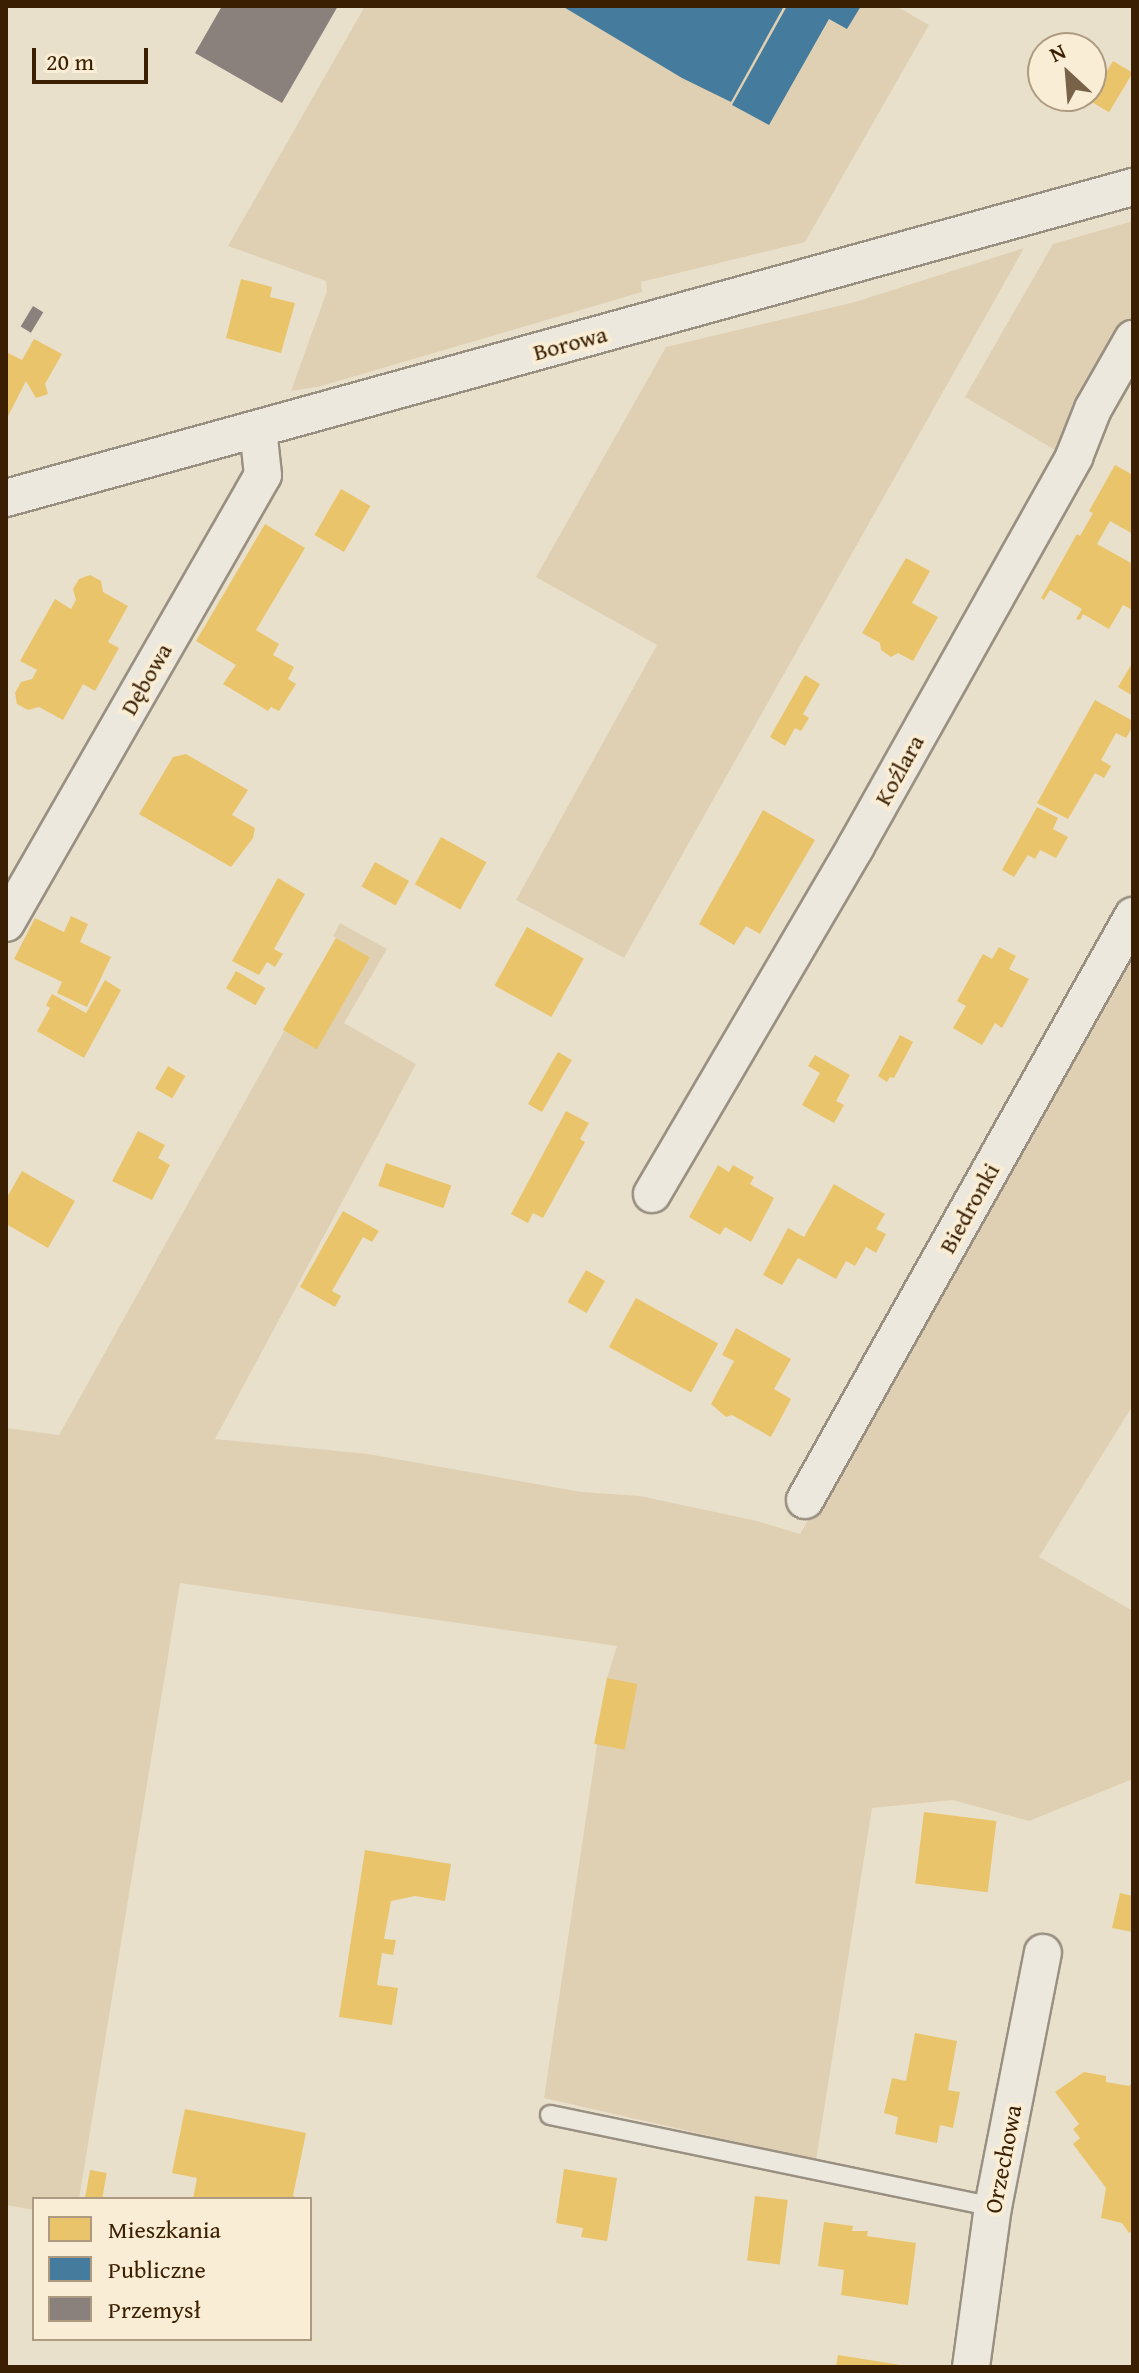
<!DOCTYPE html>
<meta charset="utf-8">
<style>
body{margin:0}
#map{position:relative;width:1139px;height:2373px;overflow:hidden;background:#e9e0cc;font-family:"Gentium Book Plus",serif}
div>[style]{position:absolute}
[style*='--x']{left:calc(var(--x)*1px);top:calc(var(--y)*1px);width:calc(var(--w)*1px);rotate:calc(var(--a)*1deg)}
.green>*{inset:0;background:#dfd0b3}
.homes>*{inset:0;background:#e9c46a;transform-origin:0 0}
.public>*{inset:0;background:#457b9d}
.industry>*{inset:0;background:#8a817c;transform-origin:0 0}
.roads{filter:drop-shadow(2px 0 #999081) drop-shadow(-2px 0 #999081) drop-shadow(0 2px #999081) drop-shadow(0 -2px #999081)}
.service>*{height:18px;margin:-9px;padding:0 9px;transform-origin:9px;border-radius:9px;background:#ece8de}
.minor>*{height:36px;margin:-18px;padding:0 18px;transform-origin:18px;border-radius:18px;background:#ece8de}
span{translate:-50% -50%;white-space:nowrap;text-align:center;line-height:1.15;-webkit-text-stroke:8px #f9edd5;paint-order:stroke}
.street-label{font-size:24px;color:#3b1f02}
.frame{position:absolute;inset:0;border:8px solid #3b1f02;pointer-events:none}
.legend{position:absolute;left:32px;top:2197px;width:280px;height:144px;box-sizing:border-box;background:#f9edd5;border:2px solid #ad9b81;margin:0;padding:10px 14px;list-style:none;font-size:24px;color:#3b1f02}
.legend li{display:flex;align-items:center;gap:16px;height:40px}
.legend b{width:40px;border:2px solid #ad9b81}
.north{position:absolute;left:1027px;top:32px;width:80px;height:80px;box-sizing:border-box;background:#f9edd5;border:2px solid #ad9b81;border-radius:50%;rotate:334deg;font-size:22px;font-weight:700;line-height:32px;text-align:center;color:#3b1f02}
.north::after{content:'';display:block;margin:auto;width:28px;height:36px;background:#786349;clip-path:polygon(50% 0,100% 100%,50% 72%,0 100%)}
.scale{position:absolute;left:32px;top:48px;width:116px;height:36px;box-sizing:border-box;border:4px solid #3b1f02;border-top:0;padding-left:10px;font-size:24px;line-height:28px;white-space:nowrap;color:#3b1f02;-webkit-text-stroke:6px #f9edd5;paint-order:stroke}
</style>
<div id="map">
<div class="green">
<i style="clip-path:polygon(365px 6px,896px 6px,929px 25px,805px 242px,641px 282px,642px 292px,321px 386px,291px 391px,327px 291px,326px 281px,228px 246px)"></i>
<i style="clip-path:polygon(1133px 221px,1133px 318px,1105px 365px,1065px 456px,965px 397px,1053px 244px)"></i>
<i style="clip-path:polygon(1024px 248px,624px 958px,516px 900px,657px 645px,536px 577px,666px 347px,855px 302px)"></i>
<i style="clip-path:polygon(340px 923px,387px 949px,344px 1023px,416px 1064px,215px 1439px,368px 1454px,581px 1492px,640px 1496px,757px 1521px,800px 1534px,1133px 949px,1133px 1405px,1039px 1557px,1133px 1611px,1133px 1779px,1029px 1821px,953px 1800px,872px 1808px,816px 2160px,544px 2098px,607px 1678px,617px 1646px,180px 1583px,79px 2199px,34px 2199px,34px 2210px,6px 2205px,6px 1428px,59px 1435px,336px 938px,333px 936px)"></i>
</div>
<div class="homes">
<i style="left:1113px;top:61px;width:23px;height:46px;rotate:31deg"></i>
<i style="clip-path:polygon(241px 279px,272px 287px,270px 297px,295px 303px,281px 353px,226px 338px)"></i>
<i style="clip-path:polygon(34px 339px,62px 354px,45px 384px,48px 394px,36px 398px,26px 381px,6px 420px,6px 357px,8px 353px,22px 360px)"></i>
<i style="clip-path:polygon(1115px 465px,1133px 475px,1133px 534px,1110px 521px,1097px 544px,1133px 564px,1133px 610px,1123px 605px,1109px 629px,1083px 614px,1080px 620px,1076px 619px,1082px 609px,1050px 590px,1044px 600px,1041px 598px,1077px 534px,1080px 536px,1093px 513px,1089px 511px)"></i>
<i style="left:341px;top:489px;width:34px;height:53px;rotate:30deg"></i>
<i style="clip-path:polygon(265px 524px,305px 548px,256px 630px,279px 644px,273px 655px,294px 667px,288px 679px,296px 684px,279px 711px,271px 707px,268px 711px,223px 684px,236px 665px,196px 641px)"></i>
<i style="clip-path:polygon(906px 558px,930px 571px,912px 603px,938px 617px,913px 661px,898px 653px,891px 657px,881px 650px,880px 643px,862px 633px)"></i>
<i style="clip-path:polygon(90px 575px,101px 581px,103px 592px,128px 606px,108px 642px,119px 648px,95px 691px,83px 684px,63px 720px,39px 707px,28px 710px,17px 704px,15px 693px,21px 682px,32px 679px,37px 670px,20px 661px,55px 599px,71px 609px,76px 600px,73px 589px,79px 579px)"></i>
<i style="clip-path:polygon(1133px 662px,1133px 696px,1118px 687px)"></i>
<i style="clip-path:polygon(805px 675px,820px 684px,803px 714px,809px 718px,801px 731px,795px 728px,785px 746px,770px 737px)"></i>
<i style="clip-path:polygon(1095px 700px,1133px 721px,1133px 726px,1126px 738px,1116px 733px,1101px 760px,1111px 766px,1104px 778px,1095px 773px,1068px 819px,1037px 803px)"></i>
<i style="clip-path:polygon(186px 754px,248px 790px,232px 815px,255px 828px,253px 838px,231px 867px,139px 814px,173px 757px)"></i>
<i style="clip-path:polygon(1037px 807px,1058px 818px,1053px 829px,1068px 837px,1056px 858px,1040px 850px,1035px 859px,1028px 855px,1014px 877px,1002px 870px)"></i>
<i style="clip-path:polygon(763px 810px,815px 840px,760px 934px,746px 926px,734px 945px,699px 924px)"></i>
<i style="left:441px;top:837px;width:52px;height:54px;rotate:29deg"></i>
<i style="left:375px;top:862px;width:39px;height:28px;rotate:29deg"></i>
<i style="clip-path:polygon(278px 878px,305px 894px,274px 949px,283px 954px,275px 967px,267px 962px,259px 975px,232px 961px)"></i>
<i style="clip-path:polygon(71px 916px,88px 924px,80px 942px,111px 957px,87px 1007px,57px 993px,62px 982px,14px 959px,35px 918px,64px 932px)"></i>
<i style="left:527px;top:927px;width:65px;height:67px;rotate:29deg"></i>
<i style="left:336px;top:938px;width:39px;height:106px;rotate:30deg"></i>
<i style="clip-path:polygon(999px 947px,1016px 956px,1009px 969px,1029px 979px,1002px 1028px,995px 1023px,982px 1045px,953px 1028px,966px 1006px,957px 1001px,983px 954px,992px 959px)"></i>
<i style="left:236px;top:971px;width:34px;height:20px;rotate:30deg"></i>
<i style="clip-path:polygon(105px 980px,121px 990px,84px 1058px,37px 1031px,50px 1008px,46px 1005px,52px 994px,86px 1013px)"></i>
<i style="clip-path:polygon(900px 1035px,913px 1042px,894px 1078px,890px 1077px,887px 1082px,878px 1076px)"></i>
<i style="left:558px;top:1052px;width:16px;height:60px;rotate:30deg"></i>
<i style="clip-path:polygon(815px 1055px,850px 1075px,836px 1101px,844px 1105px,834px 1123px,802px 1105px,820px 1073px,808px 1066px)"></i>
<i style="left:168px;top:1066px;width:20px;height:26px;rotate:30deg"></i>
<i style="clip-path:polygon(566px 1111px,589px 1123px,580px 1139px,585px 1142px,543px 1218px,533px 1213px,528px 1223px,511px 1214px)"></i>
<i style="clip-path:polygon(138px 1131px,165px 1145px,158px 1158px,170px 1165px,152px 1200px,112px 1181px)"></i>
<i style="left:386px;top:1163px;width:69px;height:24px;rotate:19deg"></i>
<i style="clip-path:polygon(718px 1165px,729px 1172px,733px 1165px,754px 1177px,750px 1184px,774px 1198px,751px 1242px,725px 1227px,720px 1235px,689px 1217px)"></i>
<i style="clip-path:polygon(22px 1171px,75px 1201px,48px 1248px,6px 1224px,6px 1199px)"></i>
<i style="clip-path:polygon(834px 1184px,885px 1214px,876px 1229px,886px 1234px,876px 1253px,866px 1247px,855px 1266px,846px 1261px,836px 1279px,798px 1258px,782px 1285px,763px 1275px,788px 1228px,804px 1237px)"></i>
<i style="clip-path:polygon(343px 1211px,379px 1231px,372px 1242px,363px 1237px,332px 1291px,341px 1296px,335px 1307px,300px 1287px)"></i>
<i style="left:586px;top:1270px;width:22px;height:37px;rotate:30deg"></i>
<i style="left:636px;top:1298px;width:94px;height:56px;rotate:29deg"></i>
<i style="clip-path:polygon(736px 1328px,791px 1359px,774px 1389px,791px 1399px,771px 1437px,732px 1415px,726px 1417px,711px 1404px,734px 1361px,722px 1355px)"></i>
<i style="left:607px;top:1678px;width:31px;height:67px;rotate:11deg"></i>
<i style="left:924px;top:1812px;width:73px;height:72px;rotate:7deg"></i>
<i style="clip-path:polygon(365px 1850px,451px 1864px,445px 1901px,415px 1896px,391px 1901px,384px 1939px,396px 1940px,393px 1955px,382px 1953px,377px 1985px,398px 1988px,392px 2025px,339px 2017px)"></i>
<i style="clip-path:polygon(1120px 1893px,1133px 1896px,1133px 1932px,1112px 1928px)"></i>
<i style="clip-path:polygon(915px 2033px,957px 2041px,948px 2090px,960px 2092px,953px 2128px,940px 2125px,937px 2143px,895px 2134px,898px 2117px,884px 2113px,892px 2078px,906px 2081px)"></i>
<i style="clip-path:polygon(1084px 2072px,1106px 2076px,1106px 2082px,1129px 2086px,1133px 2082px,1133px 2230px,1129px 2233px,1122px 2223px,1101px 2218px,1106px 2188px,1073px 2144px,1080px 2138px,1073px 2129px,1079px 2124px,1055px 2092px)"></i>
<i style="clip-path:polygon(185px 2109px,306px 2133px,293px 2196px,301px 2199px,193px 2199px,197px 2178px,172px 2173px)"></i>
<i style="clip-path:polygon(564px 2169px,617px 2178px,607px 2241px,581px 2237px,583px 2228px,556px 2223px)"></i>
<i style="left:90px;top:2170px;width:17px;height:29px;rotate:10deg"></i>
<i style="left:755px;top:2196px;width:33px;height:65px;rotate:7deg"></i>
<i style="clip-path:polygon(824px 2222px,853px 2226px,852px 2231px,868px 2231px,867px 2236px,916px 2243px,908px 2305px,841px 2295px,844px 2270px,818px 2266px)"></i>
<i style="clip-path:polygon(838px 2355px,901px 2365px,901px 2367px,836px 2367px)"></i>
</div>
<div class="public">
<i style="clip-path:polygon(562px 6px,784px 6px,731px 102px,682px 78px)"></i>
<i style="clip-path:polygon(787px 6px,861px 6px,847px 29px,829px 19px,769px 125px,732px 105px)"></i>
</div>
<div class="industry">
<i style="clip-path:polygon(222px 6px,338px 6px,282px 103px,195px 53px)"></i>
<i style="left:33px;top:306px;width:12px;height:24px;rotate:31deg"></i>
</div>
<div class="roads">
<div class="service">
<i style="--x:550;--y:2115;--w:452;--a:11.7"></i>
</div>
<div class="minor">
<i style="--x:6;--y:498;--w:1169;--a:-15.43"></i>
<i style="--x:6;--y:923;--w:516;--a:-60.16"></i>
<i style="--x:263;--y:475;--w:46;--a:-96.2"></i>
<i style="--x:652;--y:1194;--w:403;--a:-59.6"></i>
<i style="--x:856;--y:846;--w:446;--a:-60.7"></i>
<i style="--x:1074;--y:457;--w:52;--a:-68.4"></i>
<i style="--x:1093;--y:409;--w:81;--a:-60.3"></i>
<i style="--x:805;--y:1500;--w:670;--a:-60.68"></i>
<i style="--x:971;--y:2367;--w:162;--a:-82.2"></i>
<i style="--x:993;--y:2207;--w:259;--a:-78.9"></i>
</div>
</div>
<div class="street-label">
<span style="left:570px;top:343px;rotate:-15deg">Borowa</span>
<span style="left:146px;top:679px;rotate:-60deg">Dębowa</span>
<span style="left:899px;top:770px;rotate:-61deg">Koźlara</span>
<span style="left:969px;top:1208px;rotate:-61deg">Biedronki</span>
<span style="left:1003px;top:2159px;rotate:-79deg">Orzechowa</span>
</div>
<div class="frame"></div>
<ul class="legend">
<li><b style="height:22px;background:#e9c46a"></b>Mieszkania</li>
<li><b style="height:22px;background:#457b9d"></b>Publiczne</li>
<li><b style="height:22px;background:#8a817c"></b>Przemysł</li>
</ul>
<div class="north">N</div>
<div class="scale">20 m</div>
</div>
